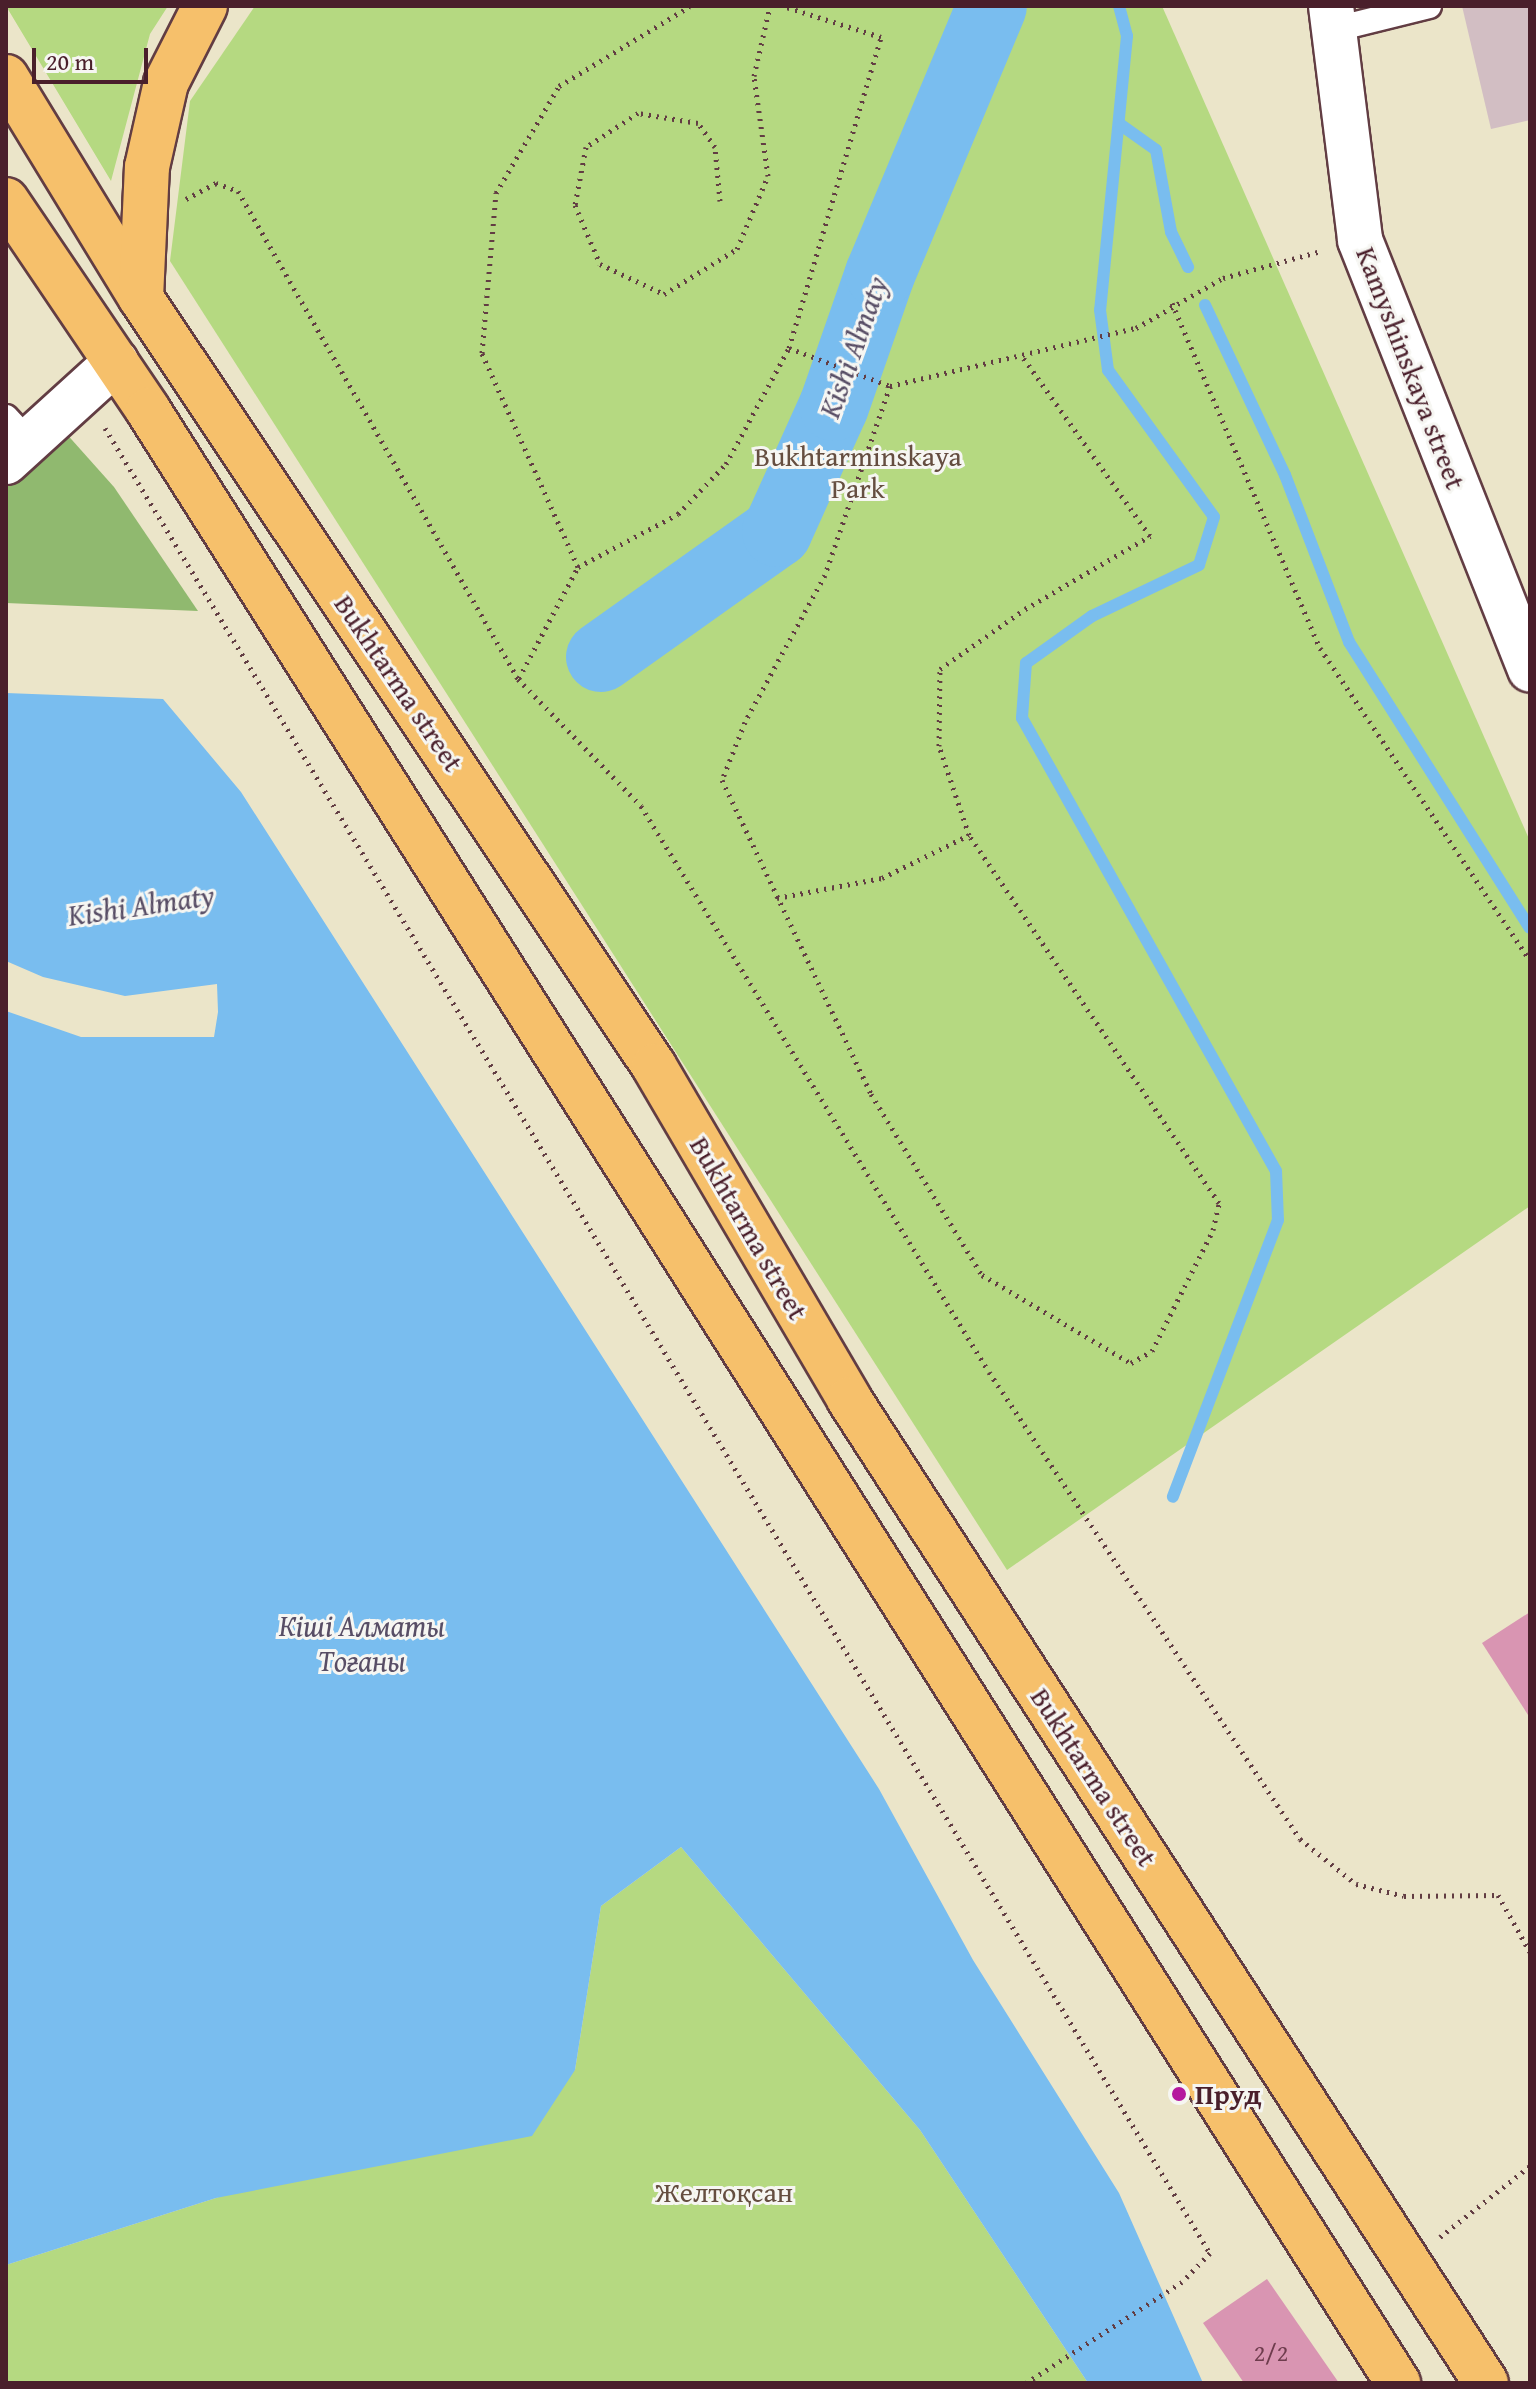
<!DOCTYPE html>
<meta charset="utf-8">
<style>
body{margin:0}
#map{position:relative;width:1536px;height:2389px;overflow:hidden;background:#ebe5c9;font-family:"Gentium Book Plus",serif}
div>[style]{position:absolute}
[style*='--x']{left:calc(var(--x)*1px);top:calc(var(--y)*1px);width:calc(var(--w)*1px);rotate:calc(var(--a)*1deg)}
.industrial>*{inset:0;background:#d2bec3}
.green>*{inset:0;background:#b5d981}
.forest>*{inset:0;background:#90b96f}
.water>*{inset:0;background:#79bdef}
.stream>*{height:12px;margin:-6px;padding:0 6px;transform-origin:6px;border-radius:6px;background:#79bdef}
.river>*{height:70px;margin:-35px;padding:0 35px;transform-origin:35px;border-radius:35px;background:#79bdef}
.building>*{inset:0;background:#d995b2}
.path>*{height:5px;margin-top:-2.5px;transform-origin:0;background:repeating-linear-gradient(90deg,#623d43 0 2px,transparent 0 8px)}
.roads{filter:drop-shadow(2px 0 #623d43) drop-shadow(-2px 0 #623d43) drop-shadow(0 2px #623d43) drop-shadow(0 -2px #623d43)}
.lane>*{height:24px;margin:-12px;padding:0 12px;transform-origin:12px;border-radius:12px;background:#fff}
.street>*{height:44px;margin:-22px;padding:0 22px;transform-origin:22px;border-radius:22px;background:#fff}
.primary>*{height:44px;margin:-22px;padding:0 22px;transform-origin:22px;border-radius:22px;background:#f6c06b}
.dots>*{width:22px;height:22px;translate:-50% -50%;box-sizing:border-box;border:4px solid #f6f6f2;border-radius:50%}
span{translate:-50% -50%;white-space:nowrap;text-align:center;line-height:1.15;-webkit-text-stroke:6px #f6f6f2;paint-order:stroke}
.number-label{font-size:24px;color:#6e3c4d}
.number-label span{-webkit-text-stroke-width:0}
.street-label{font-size:28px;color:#4a1f2b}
.park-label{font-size:28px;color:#654e40}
.poi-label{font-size:28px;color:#4a1f2b;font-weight:700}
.left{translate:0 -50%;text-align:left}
.water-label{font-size:30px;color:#584e66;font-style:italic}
.frame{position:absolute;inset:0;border:8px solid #4a1f2b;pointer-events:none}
.scale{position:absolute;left:32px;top:48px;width:116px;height:36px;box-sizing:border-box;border:4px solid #4a1f2b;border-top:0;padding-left:10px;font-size:24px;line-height:28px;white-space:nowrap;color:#4a1f2b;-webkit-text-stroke:6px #f6f6f2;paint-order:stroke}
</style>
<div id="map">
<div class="industrial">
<i style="clip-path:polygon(1462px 6px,1530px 6px,1530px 120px,1491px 129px)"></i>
</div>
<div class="green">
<i style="clip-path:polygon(6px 6px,168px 6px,150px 34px,111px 181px)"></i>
<i style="clip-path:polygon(255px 6px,1162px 6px,1530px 841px,1530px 1206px,1007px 1570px,170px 261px,190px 101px)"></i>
<i style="clip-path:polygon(681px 1847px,920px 2130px,1088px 2383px,6px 2383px,6px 2265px,216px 2198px,575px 2070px,601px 1906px)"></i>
</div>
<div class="forest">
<i style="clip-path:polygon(64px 431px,114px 487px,198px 611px,6px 603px,6px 482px)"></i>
</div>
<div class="water">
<i style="clip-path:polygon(6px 693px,163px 699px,241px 792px,879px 1789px,973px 1960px,1119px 2193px,1203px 2383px,1088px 2383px,920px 2130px,681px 1847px,601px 1906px,575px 2070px,532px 2136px,216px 2198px,6px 2265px,6px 1011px,81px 1037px,214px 1037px,218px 1012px,217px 984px,125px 996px,43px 977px,6px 961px)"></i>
</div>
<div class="stream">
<i style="--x:1119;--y:6;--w:31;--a:75"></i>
<i style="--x:1127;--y:36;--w:275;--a:95.6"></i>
<i style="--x:1100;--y:310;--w:61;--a:82.4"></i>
<i style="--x:1108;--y:370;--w:181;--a:54.2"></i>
<i style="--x:1214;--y:517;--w:50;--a:107.4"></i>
<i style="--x:1199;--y:565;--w:119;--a:154.5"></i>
<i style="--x:1092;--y:616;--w:81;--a:144.5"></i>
<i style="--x:1026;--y:663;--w:55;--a:94.2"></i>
<i style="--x:1022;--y:718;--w:519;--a:60.72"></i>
<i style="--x:1276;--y:1171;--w:49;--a:87.7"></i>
<i style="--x:1278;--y:1220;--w:296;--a:110.8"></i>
<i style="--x:1121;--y:125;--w:43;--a:35.5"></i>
<i style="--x:1156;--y:150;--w:83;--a:79.6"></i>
<i style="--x:1171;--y:232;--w:39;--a:64"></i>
<i style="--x:1205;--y:305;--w:188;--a:64.8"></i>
<i style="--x:1285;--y:475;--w:179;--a:69"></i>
<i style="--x:1349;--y:642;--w:338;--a:57.7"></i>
</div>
<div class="river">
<i style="--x:601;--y:657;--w:216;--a:-35.4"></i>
<i style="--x:777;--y:532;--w:138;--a:-65.7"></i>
<i style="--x:834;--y:406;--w:140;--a:-70.8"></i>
<i style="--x:880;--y:274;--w:290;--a:-67.3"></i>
</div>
<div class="building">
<i style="clip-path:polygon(1530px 1612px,1530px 1718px,1482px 1643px)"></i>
<i style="clip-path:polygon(1267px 2279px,1339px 2383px,1244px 2383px,1203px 2323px)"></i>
</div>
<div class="path">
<i style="--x:186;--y:199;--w:34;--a:-28"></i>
<i style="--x:216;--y:183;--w:23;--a:20"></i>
<i style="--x:238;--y:191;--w:563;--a:60.15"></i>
<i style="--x:518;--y:679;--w:177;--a:45.9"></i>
<i style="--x:641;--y:806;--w:664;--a:58.42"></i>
<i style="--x:989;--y:1372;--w:561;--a:56.34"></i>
<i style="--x:1300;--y:1839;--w:72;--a:38.8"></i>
<i style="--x:1356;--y:1884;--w:49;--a:14"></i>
<i style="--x:1404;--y:1896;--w:94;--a:-0.6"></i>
<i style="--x:1498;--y:1895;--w:65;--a:60.7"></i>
<i style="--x:720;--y:201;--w:54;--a:-95.3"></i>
<i style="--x:715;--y:147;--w:29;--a:-125"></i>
<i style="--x:698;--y:123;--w:61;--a:-170.5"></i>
<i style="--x:638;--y:113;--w:62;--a:146.8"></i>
<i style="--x:586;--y:147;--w:59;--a:100.7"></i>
<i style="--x:575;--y:205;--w:64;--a:67"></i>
<i style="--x:600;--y:264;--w:71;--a:25.1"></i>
<i style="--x:664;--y:294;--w:86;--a:-31.7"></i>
<i style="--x:737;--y:249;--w:79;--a:-67"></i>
<i style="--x:768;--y:176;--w:101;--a:-98"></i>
<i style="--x:754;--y:76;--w:72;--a:-77.1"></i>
<i style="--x:1172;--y:303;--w:375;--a:66.8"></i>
<i style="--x:1320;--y:648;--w:376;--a:56.1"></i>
<i style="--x:789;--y:348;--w:108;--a:20.6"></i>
<i style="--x:890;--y:386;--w:253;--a:-13.3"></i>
<i style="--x:1136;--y:328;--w:100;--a:-29.9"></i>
<i style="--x:1223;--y:278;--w:102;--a:-15.4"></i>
<i style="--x:890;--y:386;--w:200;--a:109"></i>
<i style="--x:825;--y:575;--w:167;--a:118.6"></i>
<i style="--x:745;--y:722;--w:62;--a:111.6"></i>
<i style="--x:722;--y:780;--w:348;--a:64.6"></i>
<i style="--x:871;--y:1094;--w:212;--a:58.5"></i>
<i style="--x:982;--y:1275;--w:173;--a:30.6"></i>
<i style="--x:1131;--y:1363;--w:24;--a:-30"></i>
<i style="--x:1152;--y:1351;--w:136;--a:-63.2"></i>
<i style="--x:1213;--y:1230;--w:28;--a:-77"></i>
<i style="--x:1219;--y:1203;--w:445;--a:-124.2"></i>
<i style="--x:969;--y:835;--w:94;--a:-108.6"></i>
<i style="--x:939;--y:746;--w:77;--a:-89.3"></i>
<i style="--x:940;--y:669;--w:104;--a:-35.2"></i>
<i style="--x:1025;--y:609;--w:145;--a:-30.3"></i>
<i style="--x:1150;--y:536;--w:219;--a:-125.4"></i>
<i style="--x:105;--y:428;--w:2133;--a:58.81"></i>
<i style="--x:1210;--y:2253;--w:40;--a:134"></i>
<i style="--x:1182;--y:2282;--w:186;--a:147.1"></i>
<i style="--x:578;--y:567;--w:235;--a:-114.2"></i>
<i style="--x:482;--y:353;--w:161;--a:-85"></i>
<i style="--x:496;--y:193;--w:124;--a:-59.5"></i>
<i style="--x:559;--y:86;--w:153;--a:-31.4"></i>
<i style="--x:519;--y:678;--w:126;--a:-62"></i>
<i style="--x:578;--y:567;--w:113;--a:-27.9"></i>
<i style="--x:678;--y:514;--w:69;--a:-46.2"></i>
<i style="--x:726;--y:464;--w:132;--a:-61.5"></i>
<i style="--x:789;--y:348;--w:324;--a:-73.5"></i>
<i style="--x:881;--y:37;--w:103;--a:-162.4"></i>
<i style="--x:777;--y:898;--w:107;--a:-10.8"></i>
<i style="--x:882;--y:878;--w:97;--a:-26.3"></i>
<i style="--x:1440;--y:2237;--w:115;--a:-38.3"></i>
</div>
<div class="roads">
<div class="lane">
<i style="--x:1332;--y:30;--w:100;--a:-13.9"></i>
<i style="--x:6;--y:417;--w:33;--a:47"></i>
</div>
<div class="street">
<i style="--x:1331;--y:6;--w:236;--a:82.9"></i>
<i style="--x:1360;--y:240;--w:462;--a:68.4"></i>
<i style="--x:6;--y:462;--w:149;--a:-42.3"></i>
</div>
<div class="primary">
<i style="--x:6;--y:77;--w:259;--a:58.6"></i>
<i style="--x:141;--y:298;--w:924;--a:56.26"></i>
<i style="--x:654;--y:1066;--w:386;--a:59.6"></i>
<i style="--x:849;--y:1399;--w:1172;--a:57.08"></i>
<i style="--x:6;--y:200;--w:254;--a:55.9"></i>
<i style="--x:148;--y:410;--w:2336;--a:57.64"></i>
<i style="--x:141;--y:298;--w:131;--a:-87.4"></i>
<i style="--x:147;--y:167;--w:86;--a:-77.3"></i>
<i style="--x:166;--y:83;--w:86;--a:-63.1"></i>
</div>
</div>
<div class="dots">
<i style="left:1179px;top:2094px;background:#b5179e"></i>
</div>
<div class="number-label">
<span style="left:1271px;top:2353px">2/2</span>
</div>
<div class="street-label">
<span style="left:1411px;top:368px;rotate:69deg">Kamyshinskaya street</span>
<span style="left:399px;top:683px;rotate:56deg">Bukhtarma street</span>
<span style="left:749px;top:1228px;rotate:60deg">Bukhtarma street</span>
<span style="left:1094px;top:1777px;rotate:57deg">Bukhtarma street</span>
</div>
<div class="park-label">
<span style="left:858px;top:472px">Bukhtarminskaya<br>Park</span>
<span style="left:724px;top:2192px">Желтоқсан</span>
</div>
<div class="poi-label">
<span class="left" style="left:1195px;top:2094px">Пруд</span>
</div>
<div class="water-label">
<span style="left:853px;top:347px;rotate:-70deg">Kіshі Almaty</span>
<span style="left:141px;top:905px;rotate:-8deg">Kіshі Almaty</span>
<span style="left:362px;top:1642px">Кіші Алматы<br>Тоғаны</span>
</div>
<div class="frame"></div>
<div class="scale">20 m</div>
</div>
